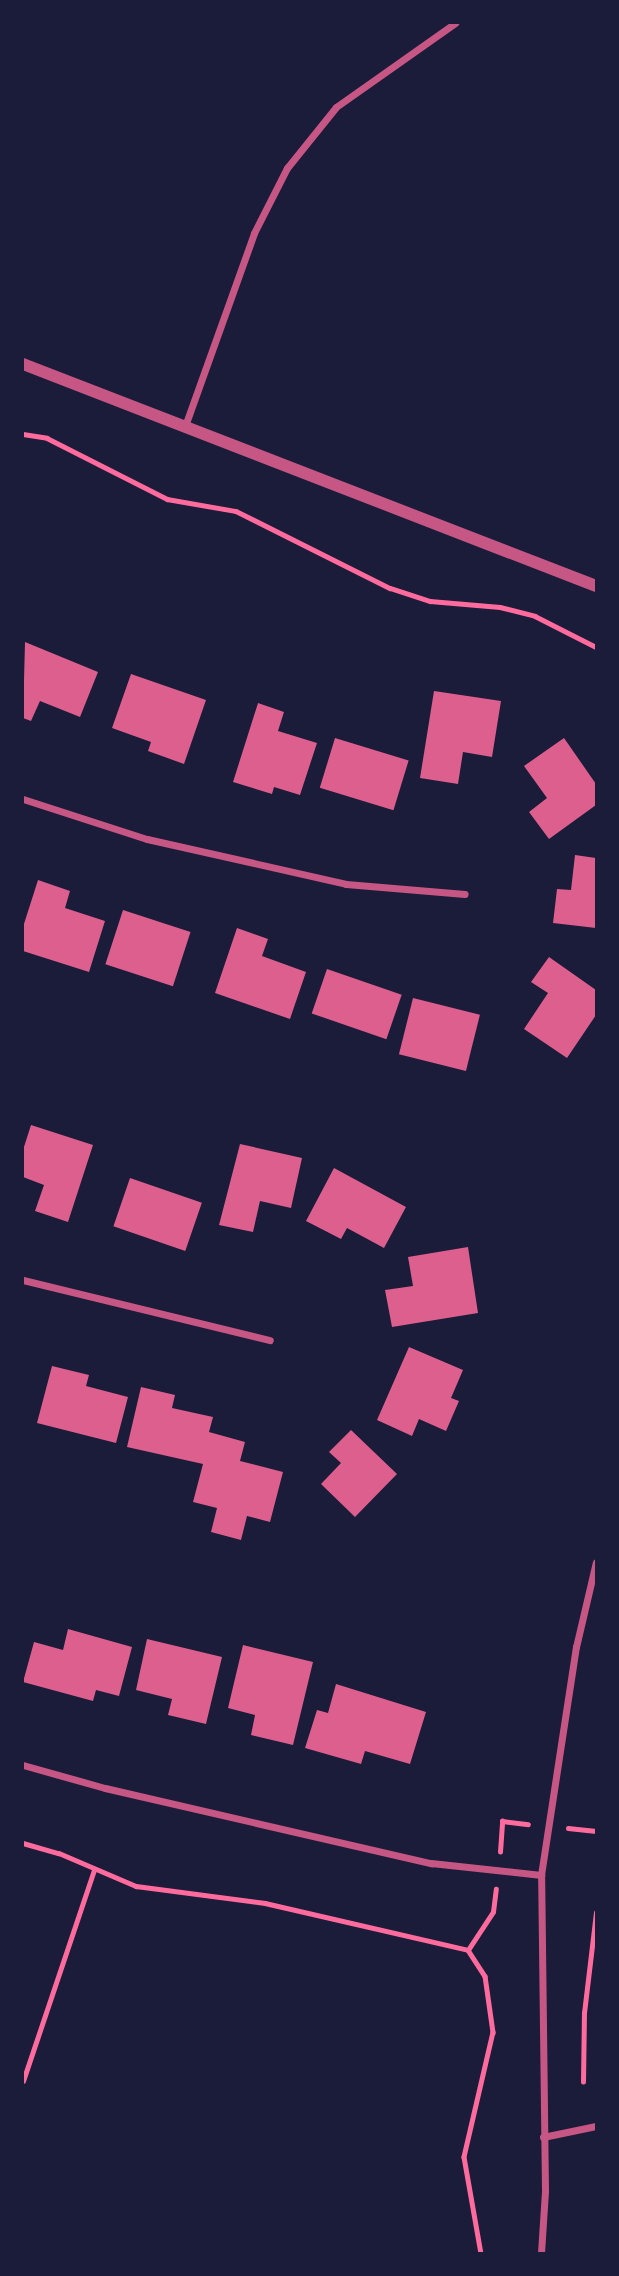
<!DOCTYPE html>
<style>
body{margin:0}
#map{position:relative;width:619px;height:2276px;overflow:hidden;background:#1b1b3a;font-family:"Roboto Condensed",sans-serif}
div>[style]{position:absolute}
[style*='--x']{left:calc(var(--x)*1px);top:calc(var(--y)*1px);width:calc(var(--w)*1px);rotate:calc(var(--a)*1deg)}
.building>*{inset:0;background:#dd5f8e;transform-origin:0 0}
.path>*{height:4.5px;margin:-2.25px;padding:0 2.25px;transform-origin:2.25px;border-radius:2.25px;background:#ff6b9d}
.minor>*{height:7px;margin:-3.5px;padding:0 3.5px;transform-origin:3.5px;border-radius:3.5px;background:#c65784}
.tertiary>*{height:12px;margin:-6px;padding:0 6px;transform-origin:6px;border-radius:6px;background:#c65784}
span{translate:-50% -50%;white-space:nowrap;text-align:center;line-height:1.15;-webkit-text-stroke:7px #1b1b3a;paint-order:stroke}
.frame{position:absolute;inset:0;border:24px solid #1b1b3a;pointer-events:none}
</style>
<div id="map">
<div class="building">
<i style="clip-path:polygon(25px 642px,98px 672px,80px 717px,40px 701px,31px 721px,23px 718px)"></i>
<i style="clip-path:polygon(131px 674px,206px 700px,184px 764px,148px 751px,151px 742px,112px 728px)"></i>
<i style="clip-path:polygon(434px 691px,501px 701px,492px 757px,463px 752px,458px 784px,420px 778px)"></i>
<i style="clip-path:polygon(258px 703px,284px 712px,278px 731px,317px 743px,300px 795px,274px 787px,272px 794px,233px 782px)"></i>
<i style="left:335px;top:738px;width:77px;height:52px;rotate:17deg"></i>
<i style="clip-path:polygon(564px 738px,596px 784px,596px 805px,549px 839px,529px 812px,547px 798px,524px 766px)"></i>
<i style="clip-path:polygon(575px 855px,596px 858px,596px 928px,553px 923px,557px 889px,571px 890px)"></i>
<i style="clip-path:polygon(38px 880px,70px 891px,65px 908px,105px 921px,89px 972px,23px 951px,23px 927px)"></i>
<i style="left:123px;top:910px;width:71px;height:57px;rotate:18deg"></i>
<i style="clip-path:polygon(237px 928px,268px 939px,262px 956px,306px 972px,290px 1019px,215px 993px)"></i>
<i style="clip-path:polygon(549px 957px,596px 990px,596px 1015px,567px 1058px,524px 1029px,548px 993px,531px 982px)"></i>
<i style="left:327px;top:969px;width:79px;height:47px;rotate:19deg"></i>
<i style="left:413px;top:998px;width:69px;height:58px;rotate:14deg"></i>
<i style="clip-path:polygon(31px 1125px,93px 1145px,68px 1222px,35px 1211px,44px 1185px,23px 1177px,23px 1150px)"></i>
<i style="clip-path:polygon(240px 1144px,302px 1158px,291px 1208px,260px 1201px,253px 1232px,219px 1225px)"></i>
<i style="clip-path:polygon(334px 1168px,406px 1207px,384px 1248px,347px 1228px,341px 1239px,306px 1221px)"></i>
<i style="left:130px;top:1178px;width:76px;height:51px;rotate:19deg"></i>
<i style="clip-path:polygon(468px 1247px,478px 1313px,392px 1327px,385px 1290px,413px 1286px,408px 1257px)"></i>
<i style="clip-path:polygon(409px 1347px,463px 1370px,451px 1398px,459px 1401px,446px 1431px,419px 1419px,412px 1436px,377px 1420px)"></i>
<i style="clip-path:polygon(52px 1366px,89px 1375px,86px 1386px,128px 1397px,116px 1443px,37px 1423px)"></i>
<i style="clip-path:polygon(141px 1387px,175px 1395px,172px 1408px,213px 1417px,209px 1432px,245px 1442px,240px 1461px,283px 1472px,270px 1522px,247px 1516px,241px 1540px,211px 1532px,217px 1508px,193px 1502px,203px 1464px,127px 1447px)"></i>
<i style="clip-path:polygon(351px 1430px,397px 1474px,355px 1517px,321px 1484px,341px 1463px,329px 1452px)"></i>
<i style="clip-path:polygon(68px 1629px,132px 1647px,119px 1696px,96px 1690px,93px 1701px,23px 1682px,34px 1642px,63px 1650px)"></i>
<i style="clip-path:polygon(147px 1639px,222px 1657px,206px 1724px,168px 1715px,172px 1699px,136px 1690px)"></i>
<i style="clip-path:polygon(243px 1645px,313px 1662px,293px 1745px,251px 1735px,255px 1715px,228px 1708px)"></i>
<i style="clip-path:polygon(336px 1684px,426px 1712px,410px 1764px,365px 1751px,361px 1764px,305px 1748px,317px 1710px,328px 1713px)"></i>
</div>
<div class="path">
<i style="--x:23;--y:434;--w:24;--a:9"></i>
<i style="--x:47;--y:438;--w:135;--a:26.9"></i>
<i style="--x:167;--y:499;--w:70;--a:9.9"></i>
<i style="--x:236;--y:511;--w:172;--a:26.6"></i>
<i style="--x:390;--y:588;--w:42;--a:18"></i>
<i style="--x:430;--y:601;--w:70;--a:4.9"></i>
<i style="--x:500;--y:607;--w:36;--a:14"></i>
<i style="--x:535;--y:616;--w:68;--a:26.9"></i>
<i style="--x:568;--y:1828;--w:28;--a:6"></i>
<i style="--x:23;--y:1843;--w:37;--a:16"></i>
<i style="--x:59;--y:1853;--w:84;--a:23.2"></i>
<i style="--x:136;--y:1886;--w:130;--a:7.5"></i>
<i style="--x:265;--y:1903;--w:208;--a:13"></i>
<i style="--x:468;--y:1950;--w:31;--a:57"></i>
<i style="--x:485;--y:1976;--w:57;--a:81.9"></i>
<i style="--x:493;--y:2032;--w:128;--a:103.1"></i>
<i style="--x:464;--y:2157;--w:97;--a:80"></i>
<i style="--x:500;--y:1852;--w:31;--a:-86"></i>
<i style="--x:502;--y:1821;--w:26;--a:7"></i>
<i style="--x:468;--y:1950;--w:45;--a:-56.7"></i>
<i style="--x:493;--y:1912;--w:23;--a:-83"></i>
<i style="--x:23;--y:2081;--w:223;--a:-71.4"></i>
<i style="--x:583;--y:2082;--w:69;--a:-89.2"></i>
<i style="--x:584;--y:2013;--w:101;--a:-83.2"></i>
</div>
<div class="minor">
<i style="--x:185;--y:426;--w:205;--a:-70.3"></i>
<i style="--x:254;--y:233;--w:73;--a:-63.1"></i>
<i style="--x:287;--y:168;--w:78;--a:-51.2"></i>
<i style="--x:336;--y:107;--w:146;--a:-35.2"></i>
<i style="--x:23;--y:799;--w:130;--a:17.9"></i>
<i style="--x:147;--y:839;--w:204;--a:12.7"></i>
<i style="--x:346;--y:884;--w:119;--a:4.8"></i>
<i style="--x:23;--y:1280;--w:254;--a:13.7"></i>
<i style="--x:23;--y:1765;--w:85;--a:15.7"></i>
<i style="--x:105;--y:1788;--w:335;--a:13"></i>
<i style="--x:431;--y:1863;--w:111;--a:6.2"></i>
<i style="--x:543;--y:2137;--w:54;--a:-11.7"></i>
<i style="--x:541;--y:2253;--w:62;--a:-86.3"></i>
<i style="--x:545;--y:2191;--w:316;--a:-90.7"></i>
<i style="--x:541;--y:1875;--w:231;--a:-81.3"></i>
<i style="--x:576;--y:1647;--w:87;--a:-76.8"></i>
</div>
<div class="tertiary">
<i style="--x:23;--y:364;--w:615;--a:21.18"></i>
</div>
<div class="frame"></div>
</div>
